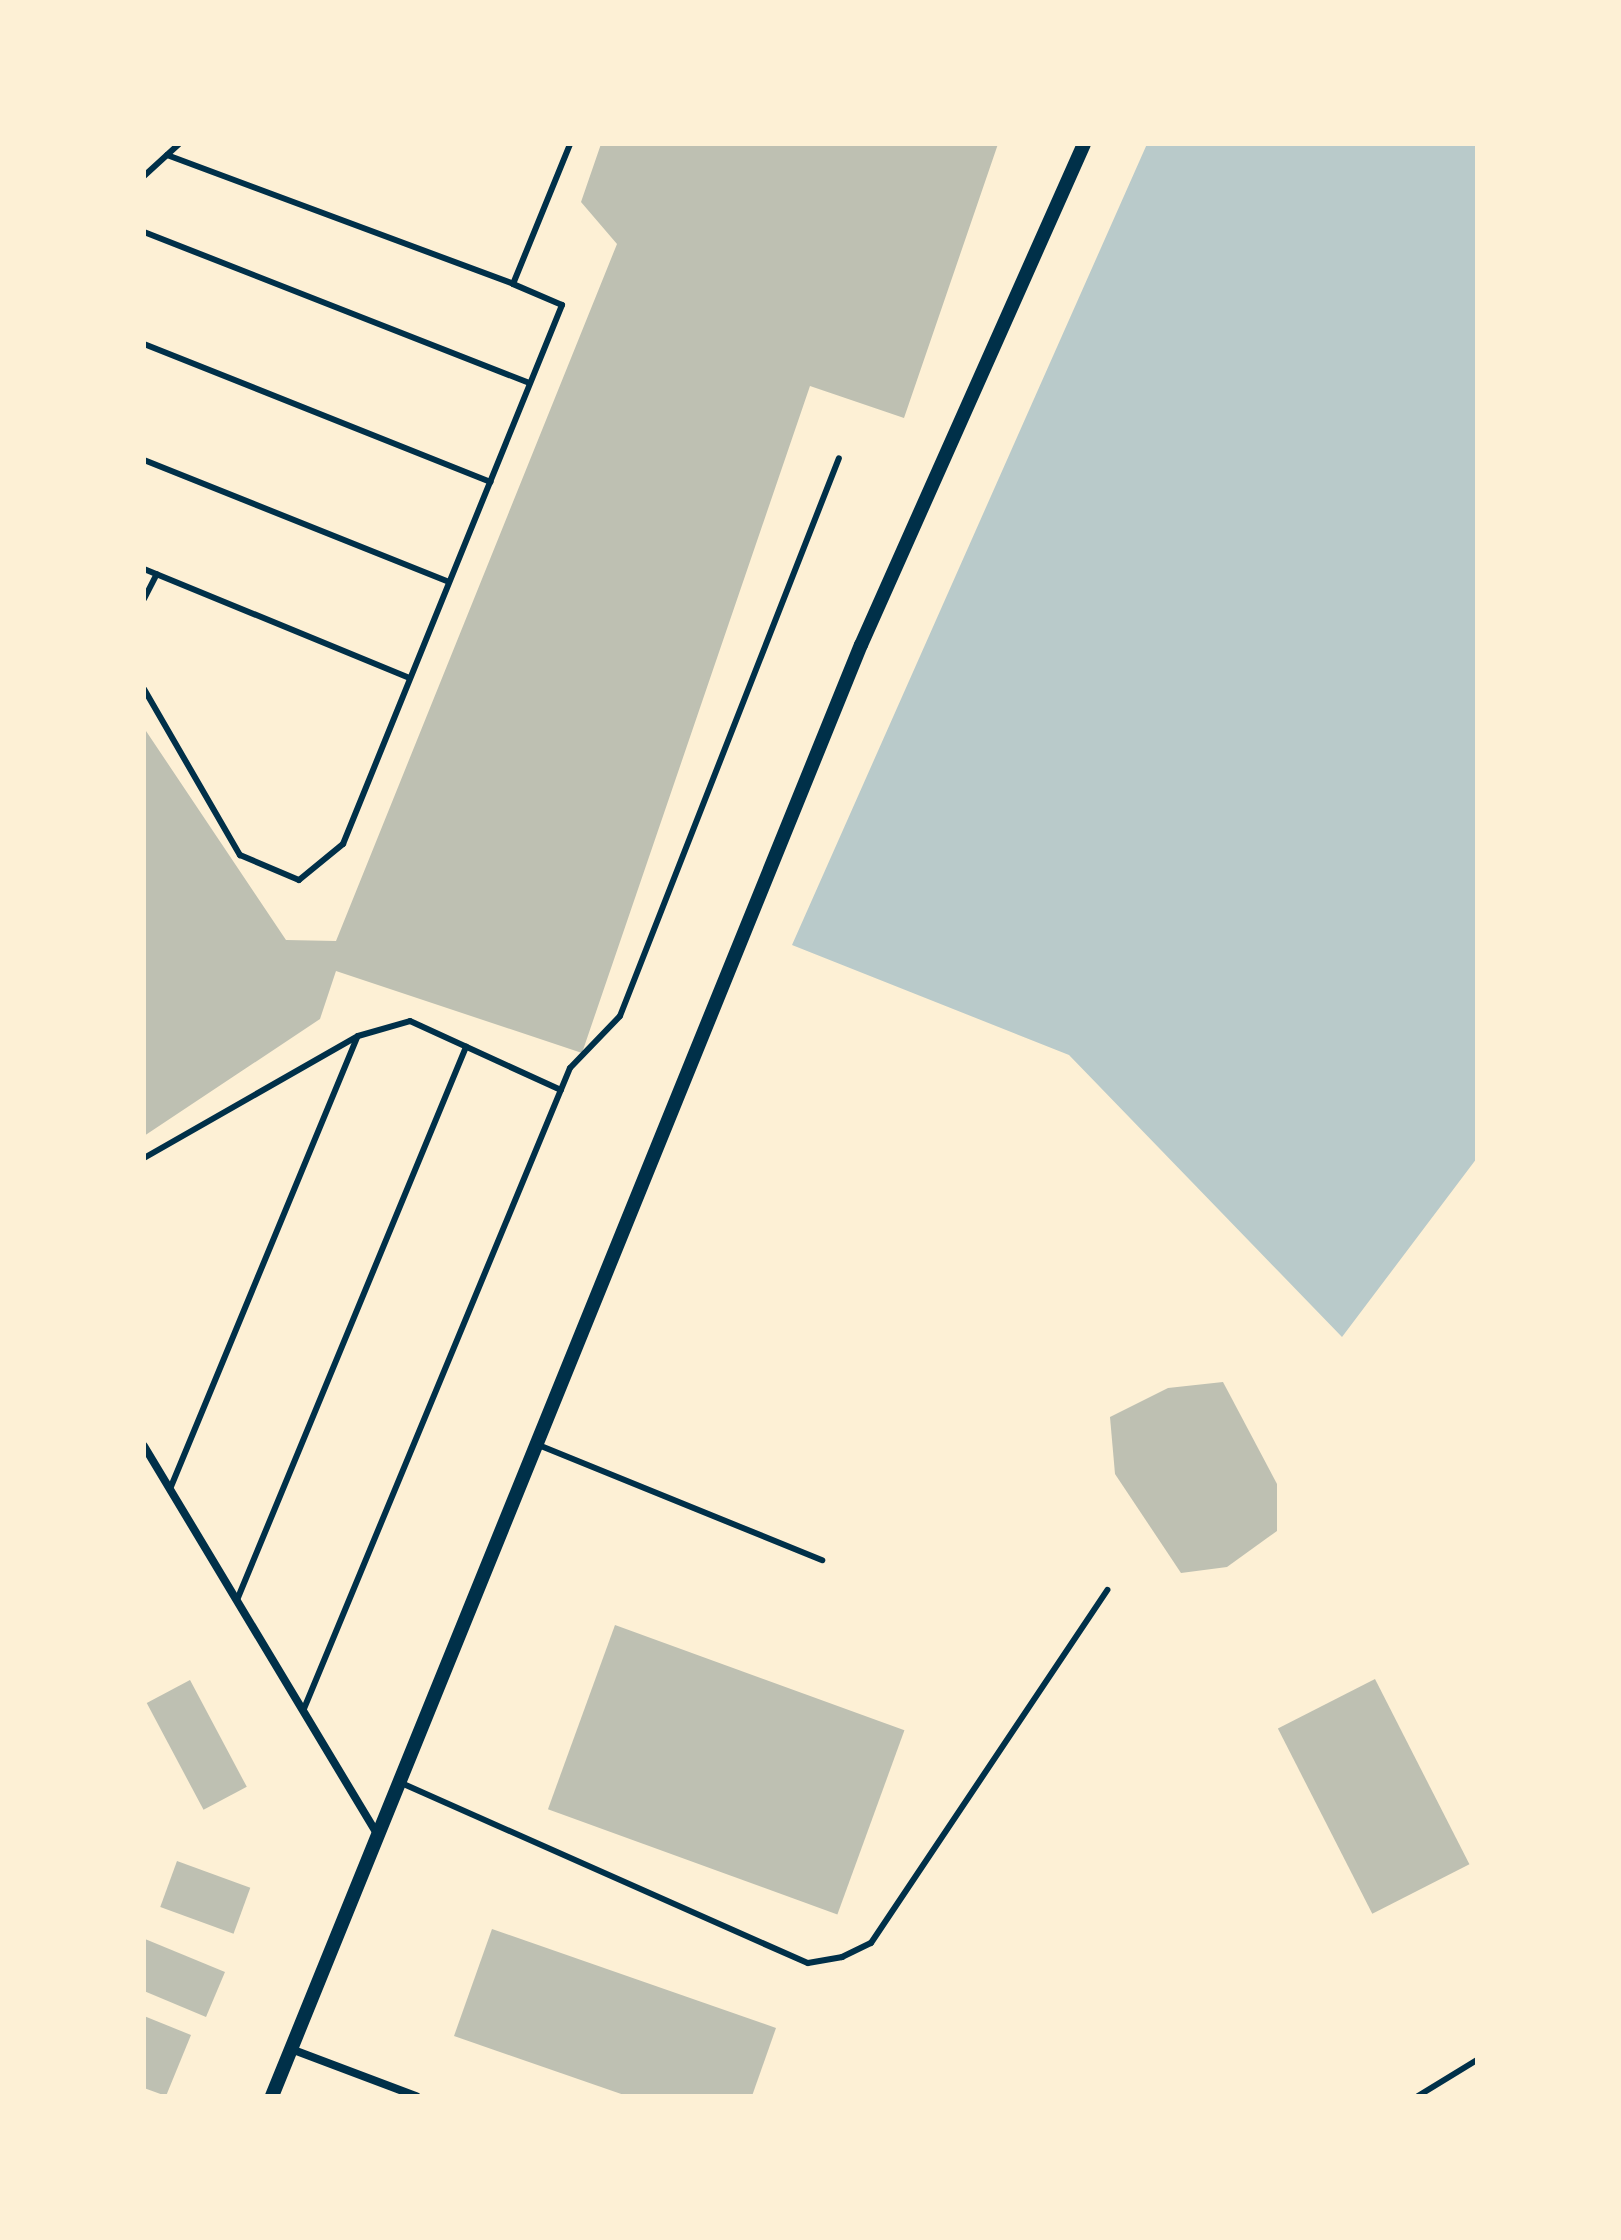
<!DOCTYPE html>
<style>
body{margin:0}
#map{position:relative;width:1621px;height:2240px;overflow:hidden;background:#fdf0d5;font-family:"PT Sans",sans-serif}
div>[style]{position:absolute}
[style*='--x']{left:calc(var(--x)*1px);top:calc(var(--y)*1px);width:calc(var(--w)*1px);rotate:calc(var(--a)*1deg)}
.green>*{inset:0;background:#b9caca}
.building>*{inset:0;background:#bec0b2;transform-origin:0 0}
.service>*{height:6px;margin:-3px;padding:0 3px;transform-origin:3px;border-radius:3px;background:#003049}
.minor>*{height:8px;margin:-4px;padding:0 4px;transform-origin:4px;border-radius:4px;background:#003049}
.tertiary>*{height:14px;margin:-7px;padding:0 7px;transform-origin:7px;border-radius:7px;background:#003049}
span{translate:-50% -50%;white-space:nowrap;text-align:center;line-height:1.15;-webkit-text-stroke:6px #fdf0d5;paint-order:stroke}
.frame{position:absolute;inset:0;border:146px solid #fdf0d5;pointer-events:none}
</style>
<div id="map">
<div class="green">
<i style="clip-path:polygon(1147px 144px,1477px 144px,1477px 1158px,1342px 1337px,1069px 1055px,792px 945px)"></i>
</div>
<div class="building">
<i style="clip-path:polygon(601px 144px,998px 144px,904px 418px,810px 386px,582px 1053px,336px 971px,320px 1019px,144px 1136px,144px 728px,286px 940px,336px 941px,617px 244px,581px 202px)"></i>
<i style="clip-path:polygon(1223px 1382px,1277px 1484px,1277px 1531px,1227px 1567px,1181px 1573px,1115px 1474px,1110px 1417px,1168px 1388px)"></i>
<i style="left:615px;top:1625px;width:308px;height:196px;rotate:20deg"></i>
<i style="left:1375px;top:1679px;width:208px;height:109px;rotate:63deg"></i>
<i style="left:190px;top:1680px;width:121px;height:49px;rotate:62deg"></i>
<i style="left:177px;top:1861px;width:78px;height:49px;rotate:20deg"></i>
<i style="clip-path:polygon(492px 1929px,776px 2028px,752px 2096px,627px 2096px,454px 2036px)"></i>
<i style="clip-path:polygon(145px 1939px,225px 1972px,206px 2017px,144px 1991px)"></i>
<i style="clip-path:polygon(144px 2016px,191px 2035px,166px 2096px,144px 2088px)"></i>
</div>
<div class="service">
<i style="--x:167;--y:155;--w:369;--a:20.4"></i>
<i style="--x:513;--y:284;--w:151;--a:-67.8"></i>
<i style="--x:144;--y:176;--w:47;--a:-42.4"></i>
<i style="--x:144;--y:232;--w:414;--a:21.4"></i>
<i style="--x:144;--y:344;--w:373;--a:21.7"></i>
<i style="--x:144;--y:460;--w:328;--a:21.8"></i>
<i style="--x:144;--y:569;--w:287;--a:22.3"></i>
<i style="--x:144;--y:599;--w:28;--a:-63"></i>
<i style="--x:144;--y:689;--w:192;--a:60"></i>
<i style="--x:240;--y:855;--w:64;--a:23"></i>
<i style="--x:299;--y:880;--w:57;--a:-39.3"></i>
<i style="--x:343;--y:844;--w:582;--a:-67.89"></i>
<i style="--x:562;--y:305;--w:53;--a:-156.8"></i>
<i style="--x:144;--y:1158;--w:246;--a:-29.7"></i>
<i style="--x:358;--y:1036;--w:54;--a:-16.1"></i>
<i style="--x:410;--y:1021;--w:166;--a:24.6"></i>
<i style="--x:536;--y:1444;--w:309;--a:22.1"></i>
<i style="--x:170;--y:1489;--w:490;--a:-67.5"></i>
<i style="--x:237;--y:1600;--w:599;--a:-67.51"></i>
<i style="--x:303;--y:1711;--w:696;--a:-67.45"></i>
<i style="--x:570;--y:1068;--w:72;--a:-46.1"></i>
<i style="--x:620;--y:1016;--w:599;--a:-68.57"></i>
<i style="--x:399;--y:1782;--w:447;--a:23.9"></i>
<i style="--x:808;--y:1963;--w:35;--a:-10"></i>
<i style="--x:842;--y:1957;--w:32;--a:-26"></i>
<i style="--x:871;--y:1943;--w:425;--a:-56.2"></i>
<i style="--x:1418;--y:2096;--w:69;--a:-31.4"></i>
</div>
<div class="minor">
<i style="--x:144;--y:1446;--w:453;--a:59"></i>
<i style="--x:291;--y:2049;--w:134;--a:20.6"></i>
</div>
<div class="tertiary">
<i style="--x:272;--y:2096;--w:1566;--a:-67.91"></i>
<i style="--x:861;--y:645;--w:548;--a:-66.01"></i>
</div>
<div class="frame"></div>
</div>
